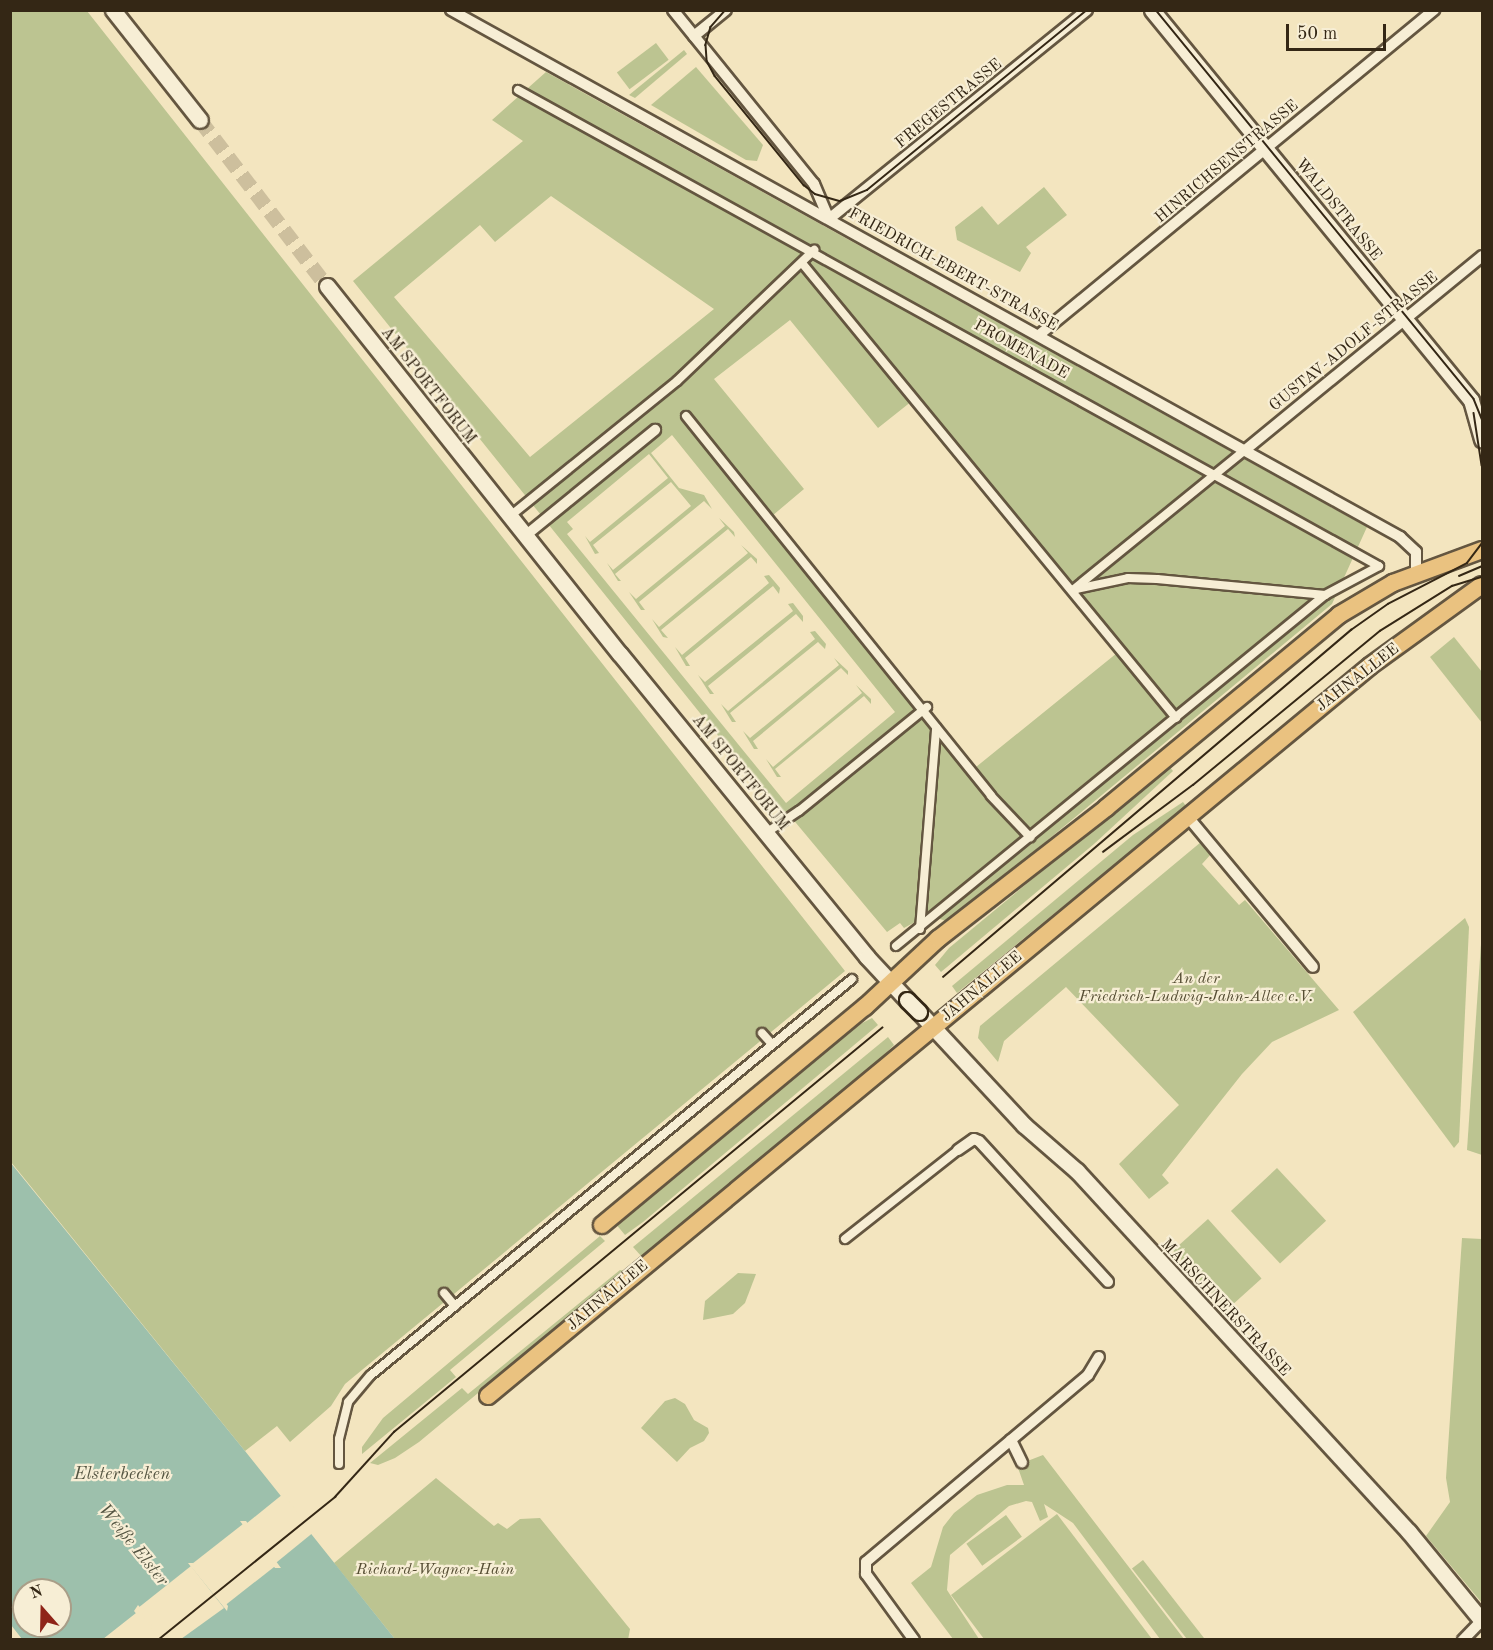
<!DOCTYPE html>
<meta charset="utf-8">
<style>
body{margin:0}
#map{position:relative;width:1493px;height:1650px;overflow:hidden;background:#f3e5bf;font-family:"Old Standard TT",serif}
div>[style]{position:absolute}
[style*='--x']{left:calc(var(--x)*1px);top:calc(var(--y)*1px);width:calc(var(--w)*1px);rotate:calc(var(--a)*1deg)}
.green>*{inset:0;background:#bcc491;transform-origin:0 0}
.water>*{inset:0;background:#9dc0ac}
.pier>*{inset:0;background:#f3e5bf;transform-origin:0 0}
.secondary-tunnel>*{height:15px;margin-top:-7.5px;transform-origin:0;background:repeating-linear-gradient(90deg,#cdbf9d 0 15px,transparent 0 23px)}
.roads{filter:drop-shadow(2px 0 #645640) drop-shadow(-2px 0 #645640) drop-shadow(0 2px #645640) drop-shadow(0 -2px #645640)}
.pedestrian>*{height:8px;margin:-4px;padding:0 4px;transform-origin:4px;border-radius:4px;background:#f7eed5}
.minor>*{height:10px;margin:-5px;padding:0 5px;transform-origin:5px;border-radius:5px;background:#f7eed5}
.secondary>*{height:15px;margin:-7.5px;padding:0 7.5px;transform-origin:7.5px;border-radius:7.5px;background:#f7eed5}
.primary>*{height:16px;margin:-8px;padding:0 8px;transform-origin:8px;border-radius:8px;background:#eac280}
.tram>*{height:1.5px;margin:-0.75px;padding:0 0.75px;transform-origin:0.75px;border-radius:0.75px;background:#342715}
.bridges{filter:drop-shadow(2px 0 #342715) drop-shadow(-2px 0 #342715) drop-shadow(0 2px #342715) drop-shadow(0 -2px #342715)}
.secondary-bridge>*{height:15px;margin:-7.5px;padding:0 7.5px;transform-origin:7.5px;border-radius:7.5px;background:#f7eed5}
span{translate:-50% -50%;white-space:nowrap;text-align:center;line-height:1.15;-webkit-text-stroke:4.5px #f7eed5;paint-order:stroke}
.street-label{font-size:16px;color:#342715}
.park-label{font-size:16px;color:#564e34;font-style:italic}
.water-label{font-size:18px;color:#545542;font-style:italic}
.frame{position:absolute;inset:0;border:12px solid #342715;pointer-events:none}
.north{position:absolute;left:12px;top:1578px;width:60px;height:60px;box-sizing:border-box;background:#f7eed5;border:2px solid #a99e88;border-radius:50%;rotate:340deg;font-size:16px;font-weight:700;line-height:24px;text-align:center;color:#342715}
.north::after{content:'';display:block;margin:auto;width:21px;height:27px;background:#8f2418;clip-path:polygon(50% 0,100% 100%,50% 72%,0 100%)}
.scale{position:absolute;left:1286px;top:24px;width:100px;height:27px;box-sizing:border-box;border:3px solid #342715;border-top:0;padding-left:8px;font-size:18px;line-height:21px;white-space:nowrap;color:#342715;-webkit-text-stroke:4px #f7eed5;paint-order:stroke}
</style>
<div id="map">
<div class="green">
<i style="clip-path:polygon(11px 11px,87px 11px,845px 971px,345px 1384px,331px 1406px,290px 1442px,277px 1426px,245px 1451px,11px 1162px)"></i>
<i style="left:656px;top:43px;width:21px;height:49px;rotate:53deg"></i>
<i style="clip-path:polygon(684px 50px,687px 54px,635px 98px,629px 95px)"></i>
<i style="clip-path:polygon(696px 67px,763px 145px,757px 161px,746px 160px,651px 105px)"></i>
<i style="clip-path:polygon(evenodd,546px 72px,1367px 527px,1332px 604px,949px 922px,928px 915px,904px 928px,900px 923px,887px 932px,786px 811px,781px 814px,353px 281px,523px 141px,492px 120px,546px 72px,551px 196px,714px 309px,530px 457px,394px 297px,480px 225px,495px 242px,551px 196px,546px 72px,790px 320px,878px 428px,912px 401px,1117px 653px,976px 767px,772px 516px,804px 489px,714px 379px,790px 320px,546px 72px,672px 435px,895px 712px,786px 803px,567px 534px,573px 529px,567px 522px,649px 454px,668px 478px,590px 542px,585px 536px,595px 554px,599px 553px,593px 545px,671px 482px,691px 506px,613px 570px,607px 563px,618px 581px,621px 581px,615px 574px,704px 501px,712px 509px,704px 495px,679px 488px,651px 453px,672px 435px)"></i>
<i style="clip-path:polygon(1044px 187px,1067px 215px,1026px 247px,1031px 253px,1020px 272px,957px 240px,955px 227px,982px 206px,998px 225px)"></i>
<i style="clip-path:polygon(719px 518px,734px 532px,735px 537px,728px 529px,639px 602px,645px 610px,641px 610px,629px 592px,636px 599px,725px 526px)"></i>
<i style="clip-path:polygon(741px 545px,757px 559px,757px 564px,751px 557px,661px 630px,668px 638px,663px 637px,652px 619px,659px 627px,748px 553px)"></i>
<i style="clip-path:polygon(769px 575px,780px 588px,779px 594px,773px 586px,685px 658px,690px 666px,686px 666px,675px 647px,682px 655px,769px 583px,764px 576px)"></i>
<i style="clip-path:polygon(793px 603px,803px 616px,803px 622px,796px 614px,708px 686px,714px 694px,710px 694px,698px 675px,705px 682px,793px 611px,788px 604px)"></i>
<i style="clip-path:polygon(815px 631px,826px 644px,825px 649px,818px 642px,730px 713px,736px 722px,732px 722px,721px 704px,728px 711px,815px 639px,810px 632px)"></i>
<i style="clip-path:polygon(1454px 637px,1482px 672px,1482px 723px,1430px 657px)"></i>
<i style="clip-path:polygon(834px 658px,848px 671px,848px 675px,841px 668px,753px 741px,758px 749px,754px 749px,743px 731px,750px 738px,839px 665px)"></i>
<i style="clip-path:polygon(856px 685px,871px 699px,871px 704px,864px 696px,775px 769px,781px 777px,777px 777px,766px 759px,773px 767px,862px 693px)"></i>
<i style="clip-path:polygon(1169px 766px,1173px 771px,1094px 844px,941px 972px,935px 965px,949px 948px)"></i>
<i style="clip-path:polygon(1183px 802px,1186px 806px,957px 993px,952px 986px,1133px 835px)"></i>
<i style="clip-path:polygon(1201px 842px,1212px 853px,1202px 864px,1239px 905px,1245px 900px,1339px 1010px,1272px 1042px,1242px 1074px,1162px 1175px,1169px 1183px,1149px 1199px,1119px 1164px,1179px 1105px,1066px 987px,1004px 1041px,998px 1062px,978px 1038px,980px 1026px)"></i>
<i style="clip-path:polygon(1465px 918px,1469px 927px,1459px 1142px,1454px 1148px,1353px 1012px)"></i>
<i style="clip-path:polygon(1482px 929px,1482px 1155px,1467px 1150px)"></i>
<i style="clip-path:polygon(872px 1018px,878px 1025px,643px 1222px,625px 1235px,615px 1223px,847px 1031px)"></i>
<i style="clip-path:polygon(888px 1037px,894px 1045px,879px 1060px,642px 1257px,633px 1247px)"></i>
<i style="left:1277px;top:1168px;width:72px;height:63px;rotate:47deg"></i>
<i style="left:1208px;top:1219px;width:80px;height:47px;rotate:48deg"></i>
<i style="clip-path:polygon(600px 1236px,605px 1241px,450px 1370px,456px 1377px,362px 1454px,362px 1447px,383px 1418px)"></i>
<i style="clip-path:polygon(1462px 1238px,1482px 1239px,1482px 1603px,1426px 1536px,1450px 1502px,1446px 1478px)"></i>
<i style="clip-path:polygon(620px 1270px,625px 1271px,419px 1442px,395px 1458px,378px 1465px,370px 1463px,462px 1388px,468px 1394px)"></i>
<i style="clip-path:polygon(738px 1273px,756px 1274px,745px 1303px,733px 1314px,703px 1320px,705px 1301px)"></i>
<i style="clip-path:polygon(675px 1398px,685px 1404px,694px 1420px,708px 1428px,709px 1433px,704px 1441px,690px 1448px,677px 1462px,641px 1428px,665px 1401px)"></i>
<i style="clip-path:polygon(1043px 1455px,1184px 1639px,1160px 1639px,1073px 1523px,1044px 1504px,1048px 1517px,1040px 1521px,1032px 1502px,1026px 1501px,1009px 1506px,950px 1555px,947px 1590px,979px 1639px,953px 1639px,911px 1583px,931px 1567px,943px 1527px,954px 1513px,977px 1495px,1007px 1485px,1024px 1485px,1017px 1465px)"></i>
<i style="clip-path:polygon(436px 1478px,494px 1526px,498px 1523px,507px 1529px,520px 1519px,540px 1518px,630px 1629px,628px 1640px,395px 1639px,334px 1563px)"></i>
<i style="clip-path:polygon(1057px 1514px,1152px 1639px,984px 1639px,951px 1595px)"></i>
<i style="left:1006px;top:1515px;width:27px;height:49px;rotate:54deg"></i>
<i style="left:1143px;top:1560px;width:100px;height:14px;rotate:52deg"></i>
</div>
<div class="water">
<i style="clip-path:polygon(evenodd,10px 1162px,245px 1451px,395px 1639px,167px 1639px,138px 1605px,134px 1611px,157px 1639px,22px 1639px,11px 1625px,10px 1162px,240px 1521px,246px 1521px,281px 1568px,275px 1568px,240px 1521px,10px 1162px,188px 1563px,194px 1563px,228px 1606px,227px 1611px,188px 1563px,10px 1162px,24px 1590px,60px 1590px,60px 1626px,24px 1626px,24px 1590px)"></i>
</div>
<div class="pier">
<i style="left:283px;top:1494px;width:49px;height:49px;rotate:51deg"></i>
<i style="left:243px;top:1524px;width:53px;height:66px;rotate:52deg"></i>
<i style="clip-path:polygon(191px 1566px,224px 1608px,181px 1639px,163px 1640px,138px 1608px)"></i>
<i style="clip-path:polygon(137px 1609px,160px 1640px,103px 1639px,136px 1613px)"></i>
</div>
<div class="secondary-tunnel">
<i style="--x:200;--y:120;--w:209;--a:52.6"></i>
</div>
<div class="roads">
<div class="pedestrian">
<i style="--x:518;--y:90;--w:984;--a:28.94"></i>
<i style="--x:802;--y:263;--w:589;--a:50.58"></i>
<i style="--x:686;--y:416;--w:487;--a:51.2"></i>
<i style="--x:991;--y:796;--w:57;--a:46.4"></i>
<i style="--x:509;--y:517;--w:216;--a:-39"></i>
<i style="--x:677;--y:381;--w:190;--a:-43.7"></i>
<i style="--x:1074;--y:589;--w:219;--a:-39.1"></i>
<i style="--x:1072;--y:590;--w:57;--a:-12.1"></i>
<i style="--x:1128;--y:578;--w:29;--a:2"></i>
<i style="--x:1157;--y:579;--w:169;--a:5.4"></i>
<i style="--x:766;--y:833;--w:40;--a:-34"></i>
<i style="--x:799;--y:811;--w:165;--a:-39.1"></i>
<i style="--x:920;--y:929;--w:202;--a:-85.4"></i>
<i style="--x:896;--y:946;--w:554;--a:-39.29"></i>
<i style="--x:1325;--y:595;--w:61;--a:-28.2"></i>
<i style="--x:762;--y:1033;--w:13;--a:48"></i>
<i style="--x:845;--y:1239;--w:144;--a:-38.2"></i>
<i style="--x:444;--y:1293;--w:17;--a:50"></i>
<i style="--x:339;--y:1464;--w:25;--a:-90"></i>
<i style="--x:339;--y:1439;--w:38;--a:-76"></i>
<i style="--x:348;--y:1402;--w:35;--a:-50"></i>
<i style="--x:371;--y:1375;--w:623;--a:-39.46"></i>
</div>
<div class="minor">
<i style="--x:451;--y:10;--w:1086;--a:29.04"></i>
<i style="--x:1400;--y:537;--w:22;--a:43"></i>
<i style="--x:1416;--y:552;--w:23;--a:90"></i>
<i style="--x:673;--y:10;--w:224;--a:51"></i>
<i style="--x:814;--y:184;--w:38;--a:67"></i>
<i style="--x:694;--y:36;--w:41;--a:-39.1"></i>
<i style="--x:829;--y:219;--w:332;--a:-39"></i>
<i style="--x:1039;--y:335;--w:512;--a:-39.45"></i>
<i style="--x:1244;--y:451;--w:308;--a:-39.3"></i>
<i style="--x:525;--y:536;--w:168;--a:-39.2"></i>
<i style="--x:1188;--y:817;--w:195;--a:50.2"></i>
<i style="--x:958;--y:1150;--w:19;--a:-35"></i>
<i style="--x:974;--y:1139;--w:5;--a:22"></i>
<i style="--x:979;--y:1141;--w:191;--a:47.5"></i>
<i style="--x:1011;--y:1440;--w:25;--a:64"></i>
<i style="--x:914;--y:1640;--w:82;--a:-126"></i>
<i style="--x:866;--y:1574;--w:12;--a:-90"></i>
<i style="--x:866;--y:1562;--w:290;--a:-40.1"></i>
<i style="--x:1088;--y:1375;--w:21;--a:-59"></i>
<i style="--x:1463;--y:1640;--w:28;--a:-46"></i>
</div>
<div class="secondary">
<i style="--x:113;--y:10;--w:140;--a:51.7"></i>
<i style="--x:1152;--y:10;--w:504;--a:50.72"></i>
<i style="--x:1471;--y:400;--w:41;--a:74.2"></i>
<i style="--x:327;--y:286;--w:470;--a:51.5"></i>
<i style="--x:620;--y:654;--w:391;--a:50.8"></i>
<i style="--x:867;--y:957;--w:59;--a:47.1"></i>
<i style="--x:919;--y:1012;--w:154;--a:47.1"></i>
<i style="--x:1024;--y:1125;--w:70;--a:41"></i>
<i style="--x:1077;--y:1171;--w:490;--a:47.4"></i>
<i style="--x:1409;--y:1532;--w:115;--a:50.6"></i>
</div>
<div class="primary">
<i style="--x:602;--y:1225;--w:342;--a:-39.7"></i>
<i style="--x:865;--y:1007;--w:100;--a:-43"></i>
<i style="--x:938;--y:939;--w:213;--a:-37.9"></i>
<i style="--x:1106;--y:808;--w:303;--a:-39.6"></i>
<i style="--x:1339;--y:615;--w:63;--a:-30.7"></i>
<i style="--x:1393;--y:583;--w:95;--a:-20.3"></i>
<i style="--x:488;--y:1396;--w:1145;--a:-39.61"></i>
<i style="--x:1370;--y:666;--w:138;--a:-35.9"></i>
</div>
</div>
<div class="tram">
<i style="--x:726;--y:10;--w:23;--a:131"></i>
<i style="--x:711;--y:27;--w:19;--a:106"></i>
<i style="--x:706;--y:45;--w:16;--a:86"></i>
<i style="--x:707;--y:61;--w:17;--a:62"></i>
<i style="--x:715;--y:76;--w:141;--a:50.8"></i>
<i style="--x:804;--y:185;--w:14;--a:39"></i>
<i style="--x:815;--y:194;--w:26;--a:16"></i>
<i style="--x:840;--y:201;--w:29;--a:-22"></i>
<i style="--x:867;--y:190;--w:284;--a:-39.3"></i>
<i style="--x:1156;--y:10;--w:502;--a:50.73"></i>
<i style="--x:1474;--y:399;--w:22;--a:68"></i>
<i style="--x:1474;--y:413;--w:53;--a:81.3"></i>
<i style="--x:1459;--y:576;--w:25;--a:-23"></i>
<i style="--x:1103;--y:852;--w:112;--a:-36.7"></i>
<i style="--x:1193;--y:785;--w:242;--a:-39.5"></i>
<i style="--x:1380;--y:631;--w:85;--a:-32"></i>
<i style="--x:1452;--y:586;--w:31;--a:-17"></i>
<i style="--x:943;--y:977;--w:536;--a:-40.38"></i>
<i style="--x:1351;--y:630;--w:45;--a:-35.1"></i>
<i style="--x:1388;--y:604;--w:89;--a:-27.4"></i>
<i style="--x:1467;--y:563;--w:25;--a:-53"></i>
<i style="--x:158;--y:1640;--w:228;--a:-38.9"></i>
<i style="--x:335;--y:1497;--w:88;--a:-47.8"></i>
<i style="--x:394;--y:1432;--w:634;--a:-39.62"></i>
</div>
<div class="bridges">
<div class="secondary-bridge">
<i style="--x:907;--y:1000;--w:17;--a:45"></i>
</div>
</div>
<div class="street-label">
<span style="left:949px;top:104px;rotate:-39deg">FREGESTRASSE</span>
<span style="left:1227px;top:162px;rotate:-40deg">HINRICHSENSTRASSE</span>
<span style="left:1338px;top:210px;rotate:51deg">WALDSTRASSE</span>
<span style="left:953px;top:270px;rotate:29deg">FRIEDRICH-EBERT-STRASSE</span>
<span style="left:1354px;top:342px;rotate:-39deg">GUSTAV-ADOLF-STRASSE</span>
<span style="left:1021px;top:350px;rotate:29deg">PROMENADE</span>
<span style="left:428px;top:386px;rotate:52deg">AM SPORTFORUM</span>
<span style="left:1358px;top:678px;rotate:-38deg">JAHNALLEE</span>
<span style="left:740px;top:773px;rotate:51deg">AM SPORTFORUM</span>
<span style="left:982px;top:987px;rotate:-40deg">JAHNALLEE</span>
<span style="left:608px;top:1296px;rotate:-40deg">JAHNALLEE</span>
<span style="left:1225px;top:1308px;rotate:47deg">MARSCHNERSTRASSE</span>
</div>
<div class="park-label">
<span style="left:1196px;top:988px">An der<br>Friedrich-Ludwig-Jahn-Allee e.V.</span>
<span style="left:435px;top:1570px">Richard-Wagner-Hain</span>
</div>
<div class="water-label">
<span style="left:122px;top:1474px">Elsterbecken</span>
<span style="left:133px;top:1545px;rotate:51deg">Weiße Elster</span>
</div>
<div class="frame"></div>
<div class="north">N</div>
<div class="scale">50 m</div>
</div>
